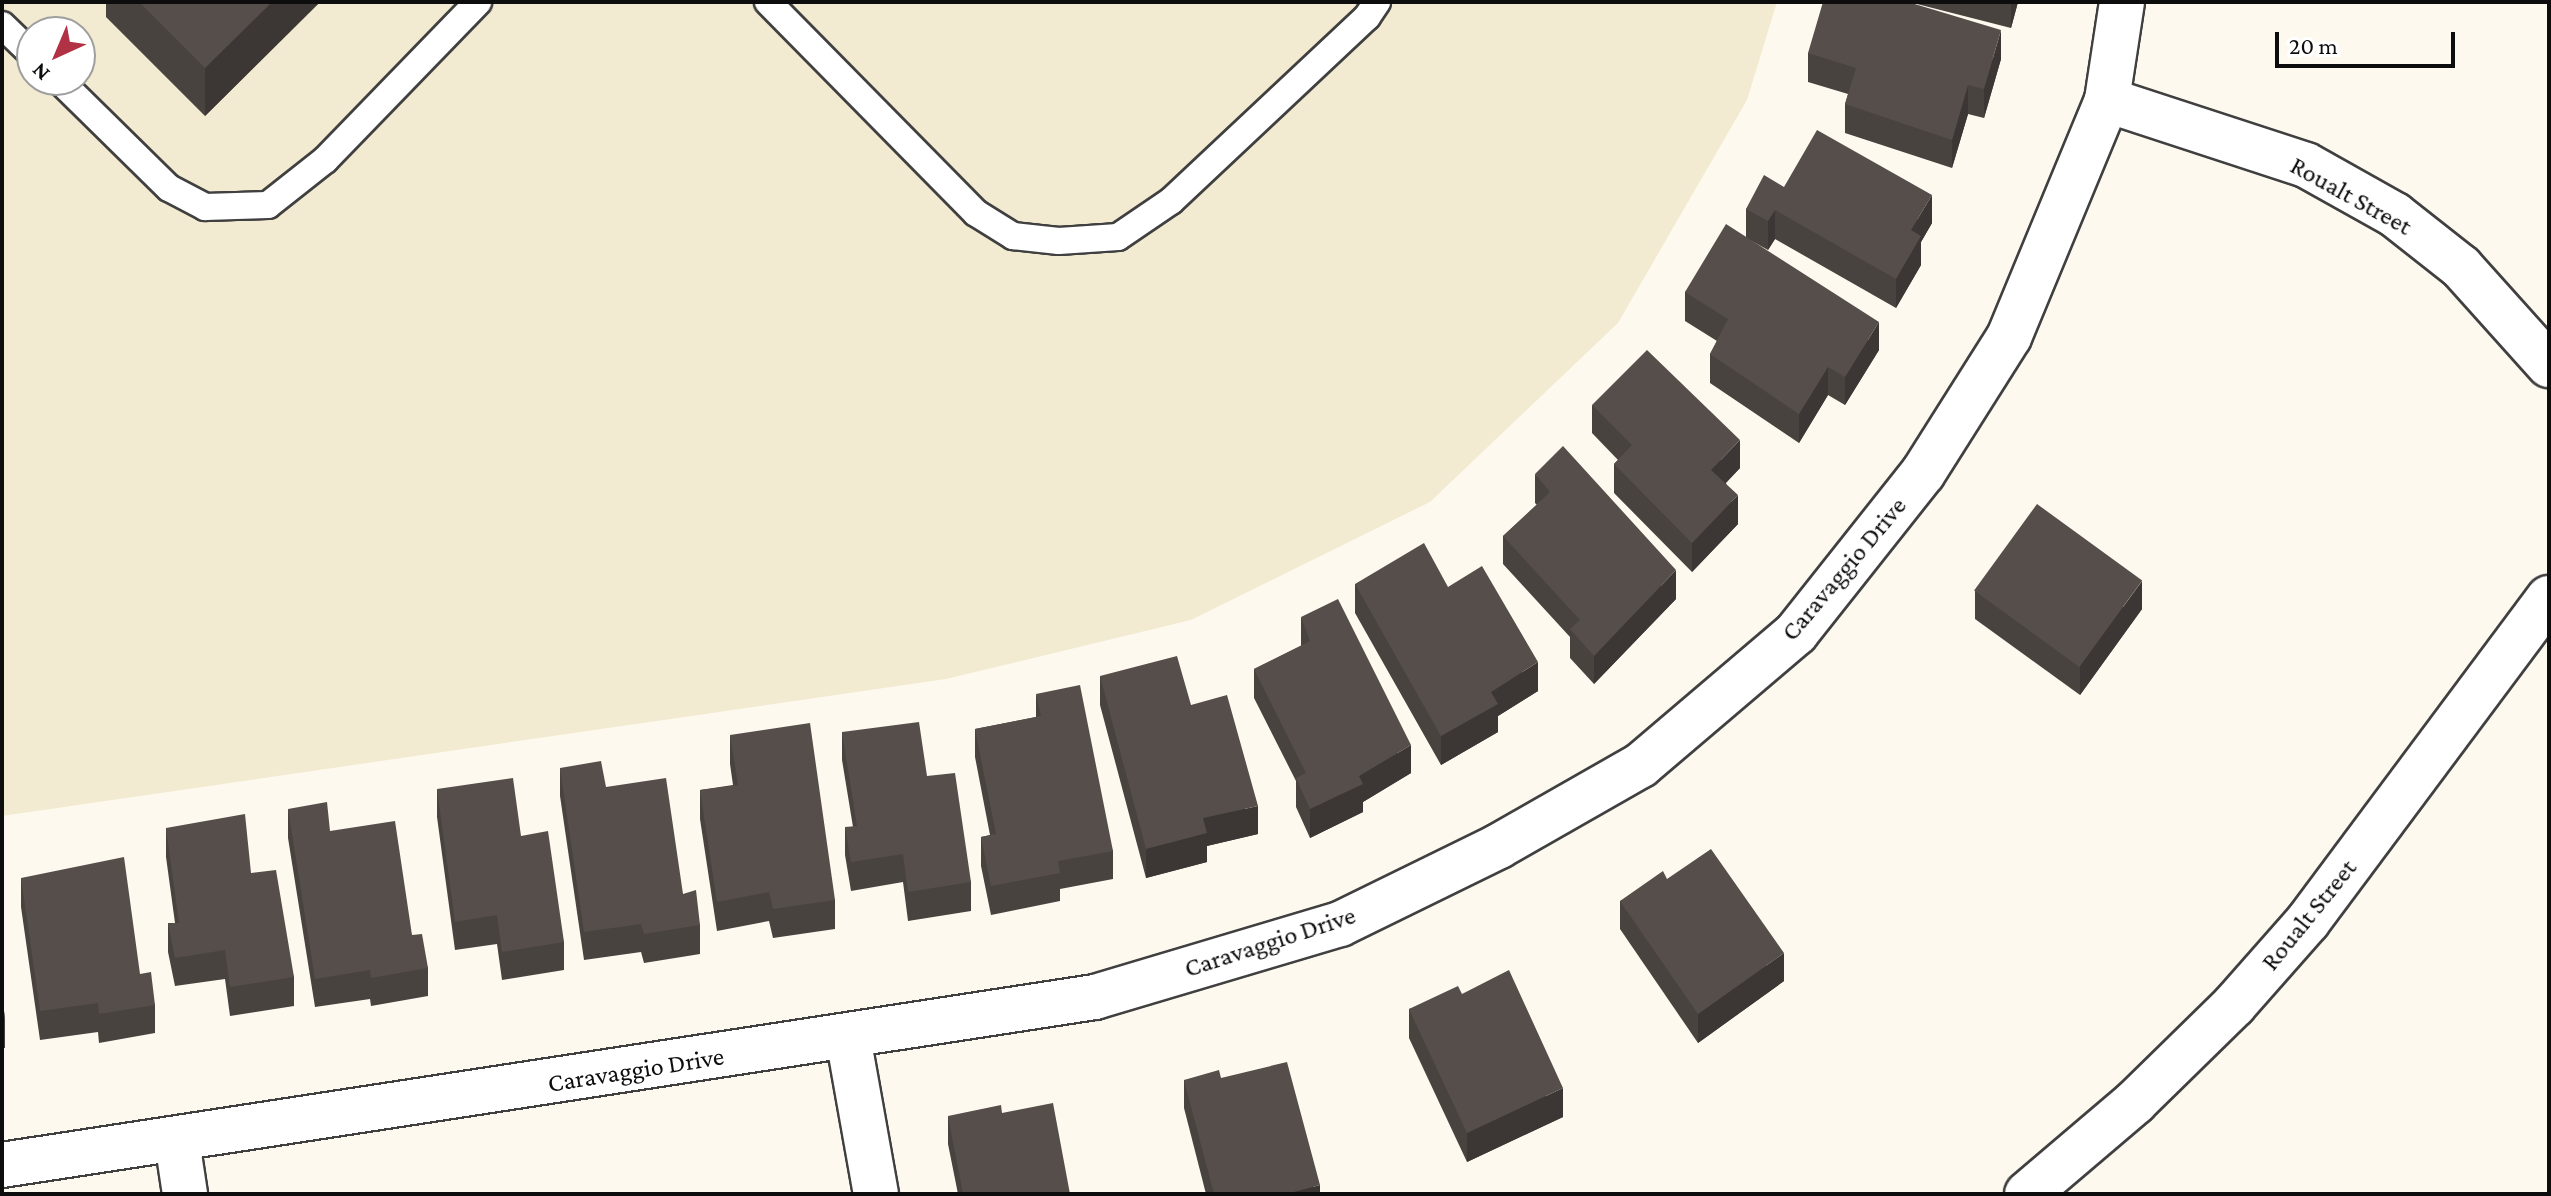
<!DOCTYPE html>
<style>
body{margin:0}
#map{position:relative;width:2551px;height:1196px;overflow:hidden;background:#fef9ef;font-family:"Crimson Pro",serif}
div>[style]{position:absolute}
[style*='--x']{left:calc(var(--x)*1px);top:calc(var(--y)*1px);width:calc(var(--w)*1px);rotate:calc(var(--a)*1deg)}
.farmland>*{inset:0;background:#f2ebd1}
.roads{filter:drop-shadow(2px 0 #404040) drop-shadow(-2px 0 #404040) drop-shadow(0 2px #404040) drop-shadow(0 -2px #404040)}
.service>*{height:26px;margin:-13px;padding:0 13px;transform-origin:13px;border-radius:13px;background:#fff}
.minor>*{height:44px;margin:-22px;padding:0 22px;transform-origin:22px;border-radius:22px;background:#fff}
.wall>*{inset:0;background:#494340}
.shaded-wall>*{inset:0;background:#3c3734}
.building>*{inset:0;background:#554e4b;transform-origin:0 0}
span{translate:-50% -50%;white-space:nowrap;text-align:center;line-height:1.15;-webkit-text-stroke:8px #fff;paint-order:stroke}
.street-label{font-size:26px;color:#0d0d0d}
.frame{position:absolute;inset:0;border:4px solid #0d0d0d;pointer-events:none}
.north{position:absolute;left:16px;top:16px;width:80px;height:80px;box-sizing:border-box;background:#fff;border:2px solid #9e9e9e;border-radius:50%;rotate:224deg;font-size:22px;font-weight:700;line-height:32px;text-align:center;color:#0d0d0d}
.north::after{content:'';display:block;margin:auto;width:28px;height:36px;background:#b13145;clip-path:polygon(50% 0,100% 100%,50% 72%,0 100%)}
.scale{position:absolute;left:2275px;top:32px;width:180px;height:36px;box-sizing:border-box;border:4px solid #0d0d0d;border-top:0;padding-left:10px;font-size:24px;line-height:28px;white-space:nowrap;color:#0d0d0d;-webkit-text-stroke:6px #fff;paint-order:stroke}
</style>
<div id="map">
<div class="farmland">
<i style="clip-path:polygon(evenodd,2px 2px,1777px 2px,1747px 100px,1618px 323px,1430px 502px,1191px 620px,946px 679px,2px 816px,2px 2px,32px 32px,80px 32px,80px 80px,32px 80px,32px 32px)"></i>
</div>
<div class="roads">
<div class="service">
<i style="--x:768;--y:2;--w:296;--a:45.4"></i>
<i style="--x:976;--y:213;--w:44;--a:31.9"></i>
<i style="--x:1013;--y:236;--w:46;--a:6.2"></i>
<i style="--x:1059;--y:241;--w:59;--a:-3.9"></i>
<i style="--x:1118;--y:237;--w:64;--a:-34.2"></i>
<i style="--x:1171;--y:201;--w:269;--a:-43.2"></i>
<i style="--x:1367;--y:17;--w:18;--a:-56"></i>
<i style="--x:2;--y:25;--w:42;--a:44"></i>
<i style="--x:59;--y:80;--w:154;--a:44.5"></i>
<i style="--x:169;--y:188;--w:41;--a:27.8"></i>
<i style="--x:205;--y:207;--w:63;--a:-1.8"></i>
<i style="--x:268;--y:205;--w:73;--a:-38.3"></i>
<i style="--x:325;--y:160;--w:220;--a:-45.9"></i>
</div>
<div class="minor">
<i style="--x:2107;--y:100;--w:209;--a:18.1"></i>
<i style="--x:2306;--y:165;--w:102;--a:29.3"></i>
<i style="--x:2395;--y:215;--w:84;--a:38.2"></i>
<i style="--x:2461;--y:267;--w:132;--a:48.1"></i>
<i style="--x:848;--y:1037;--w:159;--a:79.9"></i>
<i style="--x:177;--y:1141;--w:54;--a:81.4"></i>
<i style="--x:2;--y:1165;--w:1106;--a:-8.74"></i>
<i style="--x:1095;--y:997;--w:256;--a:-16.6"></i>
<i style="--x:1340;--y:924;--w:177;--a:-26.1"></i>
<i style="--x:1499;--y:846;--w:163;--a:-29.7"></i>
<i style="--x:1641;--y:765;--w:204;--a:-40.4"></i>
<i style="--x:1796;--y:633;--w:204;--a:-51.6"></i>
<i style="--x:1923;--y:473;--w:161;--a:-57.7"></i>
<i style="--x:2009;--y:337;--w:256;--a:-67.5"></i>
<i style="--x:2107;--y:100;--w:99;--a:-81.3"></i>
<i style="--x:2027;--y:1194;--w:142;--a:-40.4"></i>
<i style="--x:2135;--y:1102;--w:139;--a:-44.4"></i>
<i style="--x:2234;--y:1005;--w:112;--a:-48.6"></i>
<i style="--x:2308;--y:921;--w:403;--a:-53.3"></i>
</div>
</div>
<div class="wall">
<i style="clip-path:polygon(106px 2px,320px 2px,205px 116px,106px 17px)"></i>
<i style="clip-path:polygon(1909px 2px,2018px 2px,2011px 28px)"></i>
<i style="clip-path:polygon(1808px 53px,2001px 59px,1984px 118px,1968px 114px,1952px 168px,1845px 133px,1845px 104px,1848px 94px,1808px 82px)"></i>
<i style="clip-path:polygon(1784px 187px,1932px 223px,1921px 242px,1921px 265px,1896px 308px,1775px 239px,1768px 250px,1750px 240px,1879px 350px,1845px 405px,1828px 395px,1799px 443px,1710px 383px,1710px 354px,1717px 341px,1685px 321px,1685px 292px,1746px 237px,1746px 209px)"></i>
<i style="clip-path:polygon(1592px 405px,1740px 468px,1726px 483px,1738px 524px,1692px 572px,1614px 493px,1614px 464px,1618px 460px,1592px 433px)"></i>
<i style="clip-path:polygon(1535px 474px,1676px 599px,1594px 684px,1570px 658px,1570px 637px,1503px 564px,1503px 536px,1537px 505px,1535px 503px)"></i>
<i style="clip-path:polygon(1355px 584px,1448px 587px,1538px 691px,1498px 716px,1498px 732px,1441px 765px,1355px 613px)"></i>
<i style="clip-path:polygon(1975px 591px,2142px 609px,2080px 695px,1975px 619px)"></i>
<i style="clip-path:polygon(1301px 617px,1411px 773px,1363px 802px,1363px 812px,1310px 838px,1296px 807px,1296px 781px,1254px 698px,1254px 669px,1301px 646px)"></i>
<i style="clip-path:polygon(1100px 676px,1191px 705px,1258px 834px,1207px 846px,1207px 862px,1146px 878px,1100px 705px)"></i>
<i style="clip-path:polygon(1036px 694px,1113px 851px,1113px 879px,1060px 889px,1060px 901px,991px 915px,981px 866px,981px 837px,990px 835px,975px 757px,975px 729px,1036px 717px)"></i>
<i style="clip-path:polygon(842px 732px,927px 776px,971px 882px,971px 911px,908px 921px,903px 882px,851px 891px,845px 855px,845px 827px,853px 827px,842px 760px)"></i>
<i style="clip-path:polygon(730px 735px,835px 900px,835px 929px,773px 938px,769px 921px,717px 931px,700px 819px,700px 790px,733px 785px,730px 764px)"></i>
<i style="clip-path:polygon(560px 768px,606px 787px,683px 894px,700px 925px,700px 954px,644px 963px,641px 952px,584px 960px,560px 796px)"></i>
<i style="clip-path:polygon(437px 789px,521px 836px,564px 942px,564px 970px,502px 980px,497px 944px,455px 950px,437px 817px)"></i>
<i style="clip-path:polygon(288px 809px,330px 831px,412px 935px,428px 968px,428px 996px,371px 1006px,370px 999px,315px 1007px,288px 838px)"></i>
<i style="clip-path:polygon(166px 828px,251px 873px,294px 977px,294px 1006px,230px 1016px,225px 979px,175px 986px,168px 952px,168px 923px,175px 923px,166px 857px)"></i>
<i style="clip-path:polygon(21px 878px,140px 974px,155px 1005px,155px 1033px,99px 1043px,98px 1032px,40px 1040px,21px 907px)"></i>
<i style="clip-path:polygon(1667px 879px,1784px 981px,1698px 1043px,1620px 929px,1620px 901px)"></i>
<i style="clip-path:polygon(1462px 994px,1563px 1117px,1467px 1162px,1409px 1038px,1409px 1009px)"></i>
<i style="clip-path:polygon(2px 995px,5px 1019px,5px 1048px,2px 1048px)"></i>
<i style="clip-path:polygon(1221px 1078px,1320px 1194px,1206px 1194px,1184px 1108px,1184px 1080px)"></i>
<i style="clip-path:polygon(948px 1116px,1070px 1194px,958px 1194px,948px 1144px)"></i>
</div>
<div class="shaded-wall">
<i style="clip-path:polygon(272px 2px,320px 2px,205px 116px,205px 68px)"></i>
<i style="clip-path:polygon(2011px 2px,2018px 2px,2011px 28px)"></i>
<i style="clip-path:polygon(2001px 30px,2001px 59px,1984px 118px,1984px 89px)"></i>
<i style="clip-path:polygon(1968px 85px,1968px 114px,1952px 168px,1952px 140px)"></i>
<i style="clip-path:polygon(1932px 195px,1932px 223px,1921px 242px,1921px 265px,1896px 308px,1896px 279px,1911px 230px)"></i>
<i style="clip-path:polygon(1775px 210px,1775px 239px,1768px 250px,1768px 221px)"></i>
<i style="clip-path:polygon(1879px 322px,1879px 350px,1845px 405px,1845px 377px)"></i>
<i style="clip-path:polygon(1828px 367px,1828px 395px,1799px 443px,1799px 414px)"></i>
<i style="clip-path:polygon(1740px 440px,1740px 468px,1711px 498px,1711px 470px)"></i>
<i style="clip-path:polygon(1738px 495px,1738px 524px,1692px 572px,1692px 543px)"></i>
<i style="clip-path:polygon(1676px 570px,1676px 599px,1594px 684px,1594px 656px)"></i>
<i style="clip-path:polygon(2142px 581px,2142px 609px,2080px 695px,2080px 666px)"></i>
<i style="clip-path:polygon(1538px 662px,1538px 691px,1498px 716px,1498px 732px,1441px 765px,1441px 736px,1491px 692px)"></i>
<i style="clip-path:polygon(1411px 745px,1411px 773px,1363px 802px,1363px 812px,1310px 838px,1310px 809px,1359px 776px)"></i>
<i style="clip-path:polygon(1258px 806px,1258px 834px,1207px 846px,1207px 862px,1146px 878px,1146px 849px,1203px 818px)"></i>
<i style="clip-path:polygon(1784px 953px,1784px 981px,1698px 1043px,1698px 1014px)"></i>
<i style="clip-path:polygon(1563px 1088px,1563px 1117px,1467px 1162px,1467px 1133px)"></i>
<i style="clip-path:polygon(1320px 1185px,1320px 1194px,1286px 1194px)"></i>
</div>
<div class="building">
<i style="clip-path:polygon(139px 2px,272px 2px,205px 68px)"></i>
<i style="clip-path:polygon(1823px 2px,1908px 2px,2001px 30px,1984px 89px,1968px 85px,1952px 140px,1845px 104px,1856px 68px,1808px 53px)"></i>
<i style="clip-path:polygon(1817px 130px,1932px 195px,1911px 230px,1921px 236px,1896px 279px,1775px 210px,1768px 221px,1746px 209px,1764px 175px,1784px 187px)"></i>
<i style="clip-path:polygon(1726px 224px,1879px 322px,1845px 377px,1828px 367px,1799px 414px,1710px 354px,1728px 319px,1685px 292px)"></i>
<i style="clip-path:polygon(1647px 350px,1740px 440px,1711px 470px,1738px 495px,1692px 543px,1614px 464px,1632px 445px,1592px 405px)"></i>
<i style="clip-path:polygon(1563px 446px,1676px 570px,1594px 656px,1570px 629px,1580px 620px,1503px 536px,1550px 492px,1535px 474px)"></i>
<i style="left:2037px;top:504px;width:130px;height:107px;rotate:36deg"></i>
<i style="clip-path:polygon(1424px 543px,1448px 587px,1482px 566px,1538px 662px,1491px 692px,1498px 704px,1441px 736px,1355px 584px)"></i>
<i style="clip-path:polygon(1338px 599px,1411px 745px,1359px 776px,1363px 784px,1310px 809px,1296px 778px,1306px 773px,1254px 669px,1310px 641px,1301px 617px)"></i>
<i style="clip-path:polygon(1177px 656px,1191px 705px,1227px 695px,1258px 806px,1203px 818px,1207px 833px,1146px 849px,1100px 676px)"></i>
<i style="clip-path:polygon(1080px 685px,1113px 851px,1058px 861px,1060px 873px,991px 886px,981px 837px,996px 834px,975px 729px,1041px 716px,1036px 694px)"></i>
<i style="clip-path:polygon(919px 722px,927px 776px,955px 773px,971px 882px,908px 892px,903px 854px,851px 862px,845px 827px,857px 826px,842px 732px)"></i>
<i style="clip-path:polygon(810px 723px,835px 900px,773px 909px,769px 892px,717px 902px,700px 790px,738px 785px,730px 735px)"></i>
<i style="clip-path:polygon(601px 761px,606px 787px,666px 778px,683px 894px,696px 890px,700px 925px,644px 934px,641px 924px,584px 932px,560px 768px)"></i>
<i style="clip-path:polygon(513px 778px,521px 836px,548px 831px,564px 942px,502px 952px,497px 915px,455px 922px,437px 789px)"></i>
<i style="clip-path:polygon(327px 802px,330px 831px,395px 821px,412px 935px,422px 934px,428px 968px,371px 978px,370px 970px,315px 979px,288px 809px)"></i>
<i style="clip-path:polygon(245px 814px,251px 873px,276px 870px,294px 977px,230px 987px,225px 950px,175px 958px,168px 923px,179px 923px,166px 828px)"></i>
<i style="clip-path:polygon(1711px 849px,1784px 953px,1698px 1014px,1620px 901px,1663px 871px,1667px 879px)"></i>
<i style="clip-path:polygon(124px 857px,140px 974px,151px 972px,155px 1005px,99px 1014px,98px 1003px,40px 1011px,21px 878px)"></i>
<i style="clip-path:polygon(1509px 970px,1563px 1088px,1467px 1133px,1409px 1009px,1458px 986px,1462px 994px)"></i>
<i style="clip-path:polygon(2px 995px,5px 1019px,2px 1020px)"></i>
<i style="clip-path:polygon(1287px 1062px,1320px 1185px,1286px 1194px,1214px 1194px,1184px 1080px,1219px 1070px,1221px 1078px)"></i>
<i style="clip-path:polygon(1053px 1103px,1070px 1194px,963px 1194px,948px 1116px,1001px 1105px,1002px 1113px)"></i>
</div>
<div class="street-label">
<span style="left:2351px;top:196px;rotate:29deg">Roualt Street</span>
<span style="left:1844px;top:569px;rotate:-50deg">Caravaggio Drive</span>
<span style="left:2309px;top:915px;rotate:-51deg">Roualt Street</span>
<span style="left:1270px;top:942px;rotate:-18deg">Caravaggio Drive</span>
<span style="left:636px;top:1070px;rotate:-9deg">Caravaggio Drive</span>
</div>
<div class="frame"></div>
<div class="north">N</div>
<div class="scale">20 m</div>
</div>
